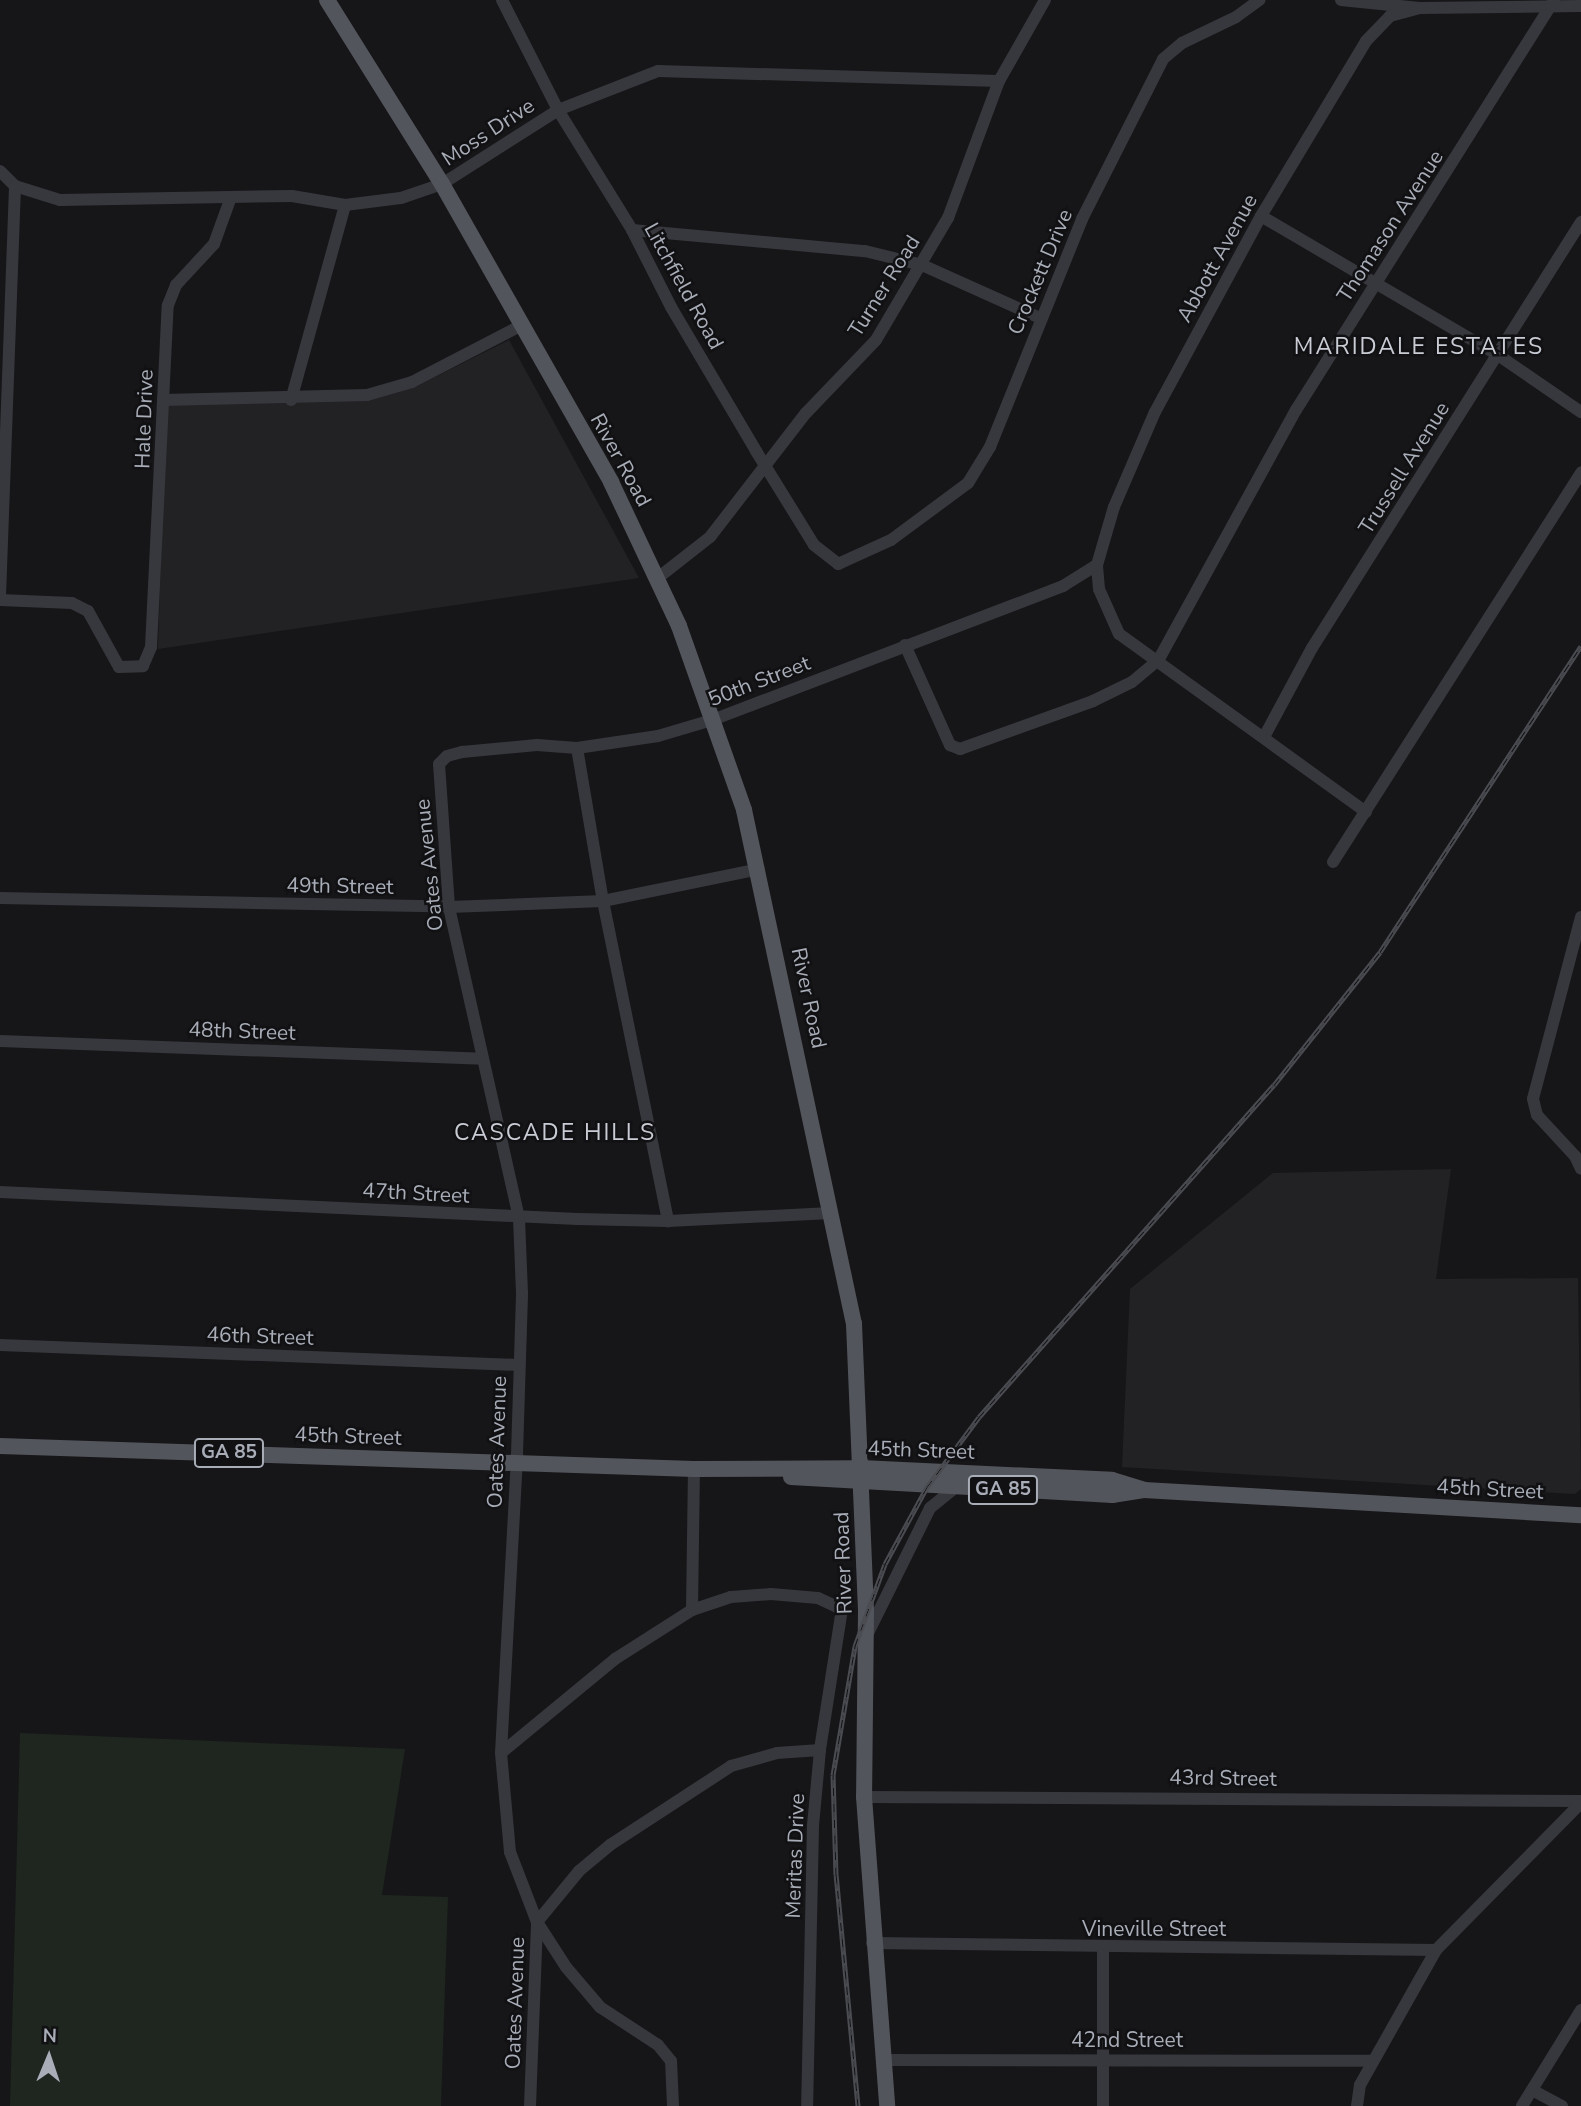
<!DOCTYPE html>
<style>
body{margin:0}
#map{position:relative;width:1581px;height:2106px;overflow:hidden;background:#161618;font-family:"Nunito Sans",sans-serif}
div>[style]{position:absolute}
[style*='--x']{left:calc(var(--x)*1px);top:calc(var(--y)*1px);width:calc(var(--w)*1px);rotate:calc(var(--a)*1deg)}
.built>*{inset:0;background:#222225}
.green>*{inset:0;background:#1e261f}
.minor>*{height:12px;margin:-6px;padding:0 6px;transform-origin:6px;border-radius:6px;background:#37383d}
.major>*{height:16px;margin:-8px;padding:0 8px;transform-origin:8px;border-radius:8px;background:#53555c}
.rail>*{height:5px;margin-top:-2.5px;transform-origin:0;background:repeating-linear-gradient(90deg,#111113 0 8px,#4a4c52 0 16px);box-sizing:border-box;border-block:2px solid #4a4c52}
span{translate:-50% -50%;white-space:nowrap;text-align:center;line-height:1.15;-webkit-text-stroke:5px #111113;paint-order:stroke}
.shield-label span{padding:2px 5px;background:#111113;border:2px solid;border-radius:5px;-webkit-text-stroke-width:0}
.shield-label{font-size:19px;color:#a8adb8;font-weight:700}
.street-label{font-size:21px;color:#a8adb8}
.neighbourhood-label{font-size:23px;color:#c9ccd4;letter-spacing:2px}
.north{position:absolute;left:14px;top:2022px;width:70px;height:70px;-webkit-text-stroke:5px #111113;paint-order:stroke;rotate:2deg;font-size:19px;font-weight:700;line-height:28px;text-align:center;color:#a8adb8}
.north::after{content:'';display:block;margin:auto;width:24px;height:32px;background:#a8adb8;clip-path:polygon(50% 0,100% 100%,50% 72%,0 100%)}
</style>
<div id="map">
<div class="built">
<i style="clip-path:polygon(509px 340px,639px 578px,158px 649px,166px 403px,367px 400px,417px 386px)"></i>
<i style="clip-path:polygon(1451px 1169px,1436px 1279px,1578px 1278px,1581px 1489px,1575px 1494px,1122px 1467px,1130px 1289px,1273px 1173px)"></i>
</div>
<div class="green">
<i style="clip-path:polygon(20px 1733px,405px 1749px,382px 1895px,448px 1897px,441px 2106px,10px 2106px)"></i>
</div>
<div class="minor">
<i style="--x:502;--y:0;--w:123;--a:63"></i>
<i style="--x:558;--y:110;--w:141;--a:58.3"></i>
<i style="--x:632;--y:230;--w:86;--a:63.1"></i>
<i style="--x:671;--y:307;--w:167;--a:59.4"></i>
<i style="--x:756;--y:451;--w:110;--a:58.3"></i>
<i style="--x:814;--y:545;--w:31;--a:38"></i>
<i style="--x:838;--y:564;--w:58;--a:-24.4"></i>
<i style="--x:891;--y:540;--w:96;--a:-36.5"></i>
<i style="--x:968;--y:483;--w:42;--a:-58.6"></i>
<i style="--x:990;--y:447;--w:246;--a:-68"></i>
<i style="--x:1082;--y:219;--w:179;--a:-63.1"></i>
<i style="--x:1163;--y:59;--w:25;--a:-40"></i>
<i style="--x:1182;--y:43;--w:60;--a:-25.7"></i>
<i style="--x:1236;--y:17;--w:29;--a:-36"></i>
<i style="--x:1341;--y:0;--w:79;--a:5.8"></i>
<i style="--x:1420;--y:8;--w:161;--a:-0.7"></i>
<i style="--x:0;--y:171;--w:21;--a:45"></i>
<i style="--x:15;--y:186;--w:47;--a:17.3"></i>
<i style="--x:60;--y:200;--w:232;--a:-1"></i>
<i style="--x:292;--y:196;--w:54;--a:9.6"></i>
<i style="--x:345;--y:205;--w:56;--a:-7.1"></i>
<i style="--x:401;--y:198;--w:43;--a:-18.9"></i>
<i style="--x:442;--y:184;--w:138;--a:-32.5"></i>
<i style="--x:558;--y:110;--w:107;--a:-21.3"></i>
<i style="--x:658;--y:71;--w:341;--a:1.7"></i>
<i style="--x:1261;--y:216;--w:275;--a:30.4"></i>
<i style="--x:1498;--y:355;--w:101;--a:34.5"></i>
<i style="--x:632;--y:230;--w:234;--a:5.2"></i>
<i style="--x:865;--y:251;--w:59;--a:13.8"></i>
<i style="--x:922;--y:265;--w:129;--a:24.2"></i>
<i style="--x:163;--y:400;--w:204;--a:-1.4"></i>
<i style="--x:367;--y:395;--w:47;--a:-16.1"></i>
<i style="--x:412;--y:382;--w:124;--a:-27.4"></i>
<i style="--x:291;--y:400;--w:202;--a:-74.5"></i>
<i style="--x:659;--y:577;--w:65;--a:-38.1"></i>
<i style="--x:710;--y:537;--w:157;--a:-52.3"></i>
<i style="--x:806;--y:413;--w:101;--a:-46.2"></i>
<i style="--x:876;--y:340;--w:142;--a:-59.5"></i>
<i style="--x:948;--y:218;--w:146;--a:-69.6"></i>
<i style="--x:999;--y:81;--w:93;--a:-60.4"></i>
<i style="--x:0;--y:596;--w:410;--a:-87.9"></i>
<i style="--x:0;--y:600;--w:72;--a:2.4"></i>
<i style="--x:72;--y:603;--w:18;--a:27"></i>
<i style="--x:88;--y:611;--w:64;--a:61"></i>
<i style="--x:119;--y:667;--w:24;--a:-2"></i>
<i style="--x:143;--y:666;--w:21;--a:-67"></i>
<i style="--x:151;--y:647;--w:342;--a:-87.2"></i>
<i style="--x:168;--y:305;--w:22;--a:-68"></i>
<i style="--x:176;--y:285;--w:56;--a:-47.2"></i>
<i style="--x:214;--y:244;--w:50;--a:-70.1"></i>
<i style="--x:905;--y:645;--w:110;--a:65.8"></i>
<i style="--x:950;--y:745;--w:11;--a:22"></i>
<i style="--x:960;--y:749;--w:141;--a:-19.8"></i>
<i style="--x:1093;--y:701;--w:43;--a:-26"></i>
<i style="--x:1132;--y:682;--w:35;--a:-40"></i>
<i style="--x:1159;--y:659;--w:284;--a:-61.2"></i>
<i style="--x:1296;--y:410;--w:484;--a:-57.8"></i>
<i style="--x:1264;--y:737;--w:101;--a:-61.7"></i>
<i style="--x:1312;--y:648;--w:504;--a:-57.73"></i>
<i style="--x:577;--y:748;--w:155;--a:80.4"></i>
<i style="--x:603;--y:901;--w:327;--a:78.5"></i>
<i style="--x:1366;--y:812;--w:304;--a:-144.2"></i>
<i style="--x:1119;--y:634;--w:49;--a:-114"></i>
<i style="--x:1099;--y:589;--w:24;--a:-95"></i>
<i style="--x:1097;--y:565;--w:60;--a:-73.7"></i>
<i style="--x:1114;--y:507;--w:103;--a:-66.7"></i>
<i style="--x:1155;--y:412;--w:223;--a:-61.6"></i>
<i style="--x:1261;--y:216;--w:204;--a:-59"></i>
<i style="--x:1366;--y:41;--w:35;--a:-46"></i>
<i style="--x:1390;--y:16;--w:31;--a:-15"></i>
<i style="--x:1333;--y:862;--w:462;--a:-57.5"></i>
<i style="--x:0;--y:898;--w:449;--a:1.1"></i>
<i style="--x:449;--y:907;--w:154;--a:-2.2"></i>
<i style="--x:603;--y:901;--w:159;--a:-11.6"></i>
<i style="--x:1581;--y:917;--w:188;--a:104.8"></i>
<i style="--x:1533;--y:1099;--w:16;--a:76"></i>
<i style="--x:1537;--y:1115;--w:56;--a:47.2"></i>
<i style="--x:1575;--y:1156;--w:14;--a:65"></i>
<i style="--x:0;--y:1041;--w:483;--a:2.1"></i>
<i style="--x:0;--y:1192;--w:578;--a:2.68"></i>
<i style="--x:577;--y:1219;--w:91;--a:1.3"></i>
<i style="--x:668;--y:1221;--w:163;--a:-2.8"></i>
<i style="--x:0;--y:1345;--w:519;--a:2.21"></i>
<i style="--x:692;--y:1610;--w:141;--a:-89.2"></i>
<i style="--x:868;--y:1633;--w:140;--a:-63.6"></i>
<i style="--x:930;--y:1508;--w:32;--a:-39"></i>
<i style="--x:501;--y:1753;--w:148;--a:-39.5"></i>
<i style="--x:615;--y:1659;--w:91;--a:-32.5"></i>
<i style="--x:692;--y:1610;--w:41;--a:-18.4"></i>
<i style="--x:731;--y:1597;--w:40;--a:-4.3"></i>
<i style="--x:771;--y:1594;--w:47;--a:4.9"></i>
<i style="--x:818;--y:1598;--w:26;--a:25"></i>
<i style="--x:842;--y:1609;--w:143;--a:98.9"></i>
<i style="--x:820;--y:1750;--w:76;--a:95.3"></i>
<i style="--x:813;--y:1826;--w:280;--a:91.2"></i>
<i style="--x:864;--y:1797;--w:717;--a:0.32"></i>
<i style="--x:872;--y:1943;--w:564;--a:0.71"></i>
<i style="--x:1103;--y:1948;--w:158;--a:90"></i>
<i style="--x:882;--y:2060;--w:491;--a:0.1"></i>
<i style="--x:1532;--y:2090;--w:34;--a:28"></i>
<i style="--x:530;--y:2106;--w:184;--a:-87.8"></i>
<i style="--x:537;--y:1922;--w:75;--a:-111.1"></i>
<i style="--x:510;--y:1852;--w:99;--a:-95.2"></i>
<i style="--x:501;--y:1753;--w:299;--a:-86.9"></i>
<i style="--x:517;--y:1454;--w:161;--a:-88.2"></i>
<i style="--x:522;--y:1293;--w:75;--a:-92.3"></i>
<i style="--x:519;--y:1218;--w:319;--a:-102.7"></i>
<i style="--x:449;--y:907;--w:143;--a:-94"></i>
<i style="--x:439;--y:764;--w:11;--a:-45"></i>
<i style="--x:447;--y:756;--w:16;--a:-15"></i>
<i style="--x:462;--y:752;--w:75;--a:-5.3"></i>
<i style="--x:537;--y:745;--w:40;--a:4.3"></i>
<i style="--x:577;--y:748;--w:82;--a:-8.4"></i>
<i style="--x:658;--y:736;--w:59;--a:-16.6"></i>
<i style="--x:715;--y:719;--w:373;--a:-20.9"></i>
<i style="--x:1063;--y:586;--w:40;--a:-32"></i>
<i style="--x:673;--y:2106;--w:45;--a:-92.5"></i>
<i style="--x:671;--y:2061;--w:21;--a:-129"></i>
<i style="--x:658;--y:2045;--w:69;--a:-146.8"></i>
<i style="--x:600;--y:2007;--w:52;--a:-130.4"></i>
<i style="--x:566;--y:1967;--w:54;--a:-122.8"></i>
<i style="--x:537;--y:1922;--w:66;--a:-50.5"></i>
<i style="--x:579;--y:1871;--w:40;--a:-40"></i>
<i style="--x:610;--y:1845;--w:145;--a:-33.1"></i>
<i style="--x:731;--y:1766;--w:48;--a:-15.8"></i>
<i style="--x:777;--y:1753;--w:43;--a:-4"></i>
<i style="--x:1357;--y:2106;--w:21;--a:-82"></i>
<i style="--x:1360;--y:2085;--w:155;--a:-60.6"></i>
<i style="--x:1436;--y:1950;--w:206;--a:-45.4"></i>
<i style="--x:1522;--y:2106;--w:113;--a:-58.4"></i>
</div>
<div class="major">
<i style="--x:327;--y:0;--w:217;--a:58"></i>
<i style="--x:442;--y:184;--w:343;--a:60.4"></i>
<i style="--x:611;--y:482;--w:159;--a:64.7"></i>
<i style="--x:679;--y:626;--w:195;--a:70.5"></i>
<i style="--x:744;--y:810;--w:526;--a:77.92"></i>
<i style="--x:854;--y:1324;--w:287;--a:87.6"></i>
<i style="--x:866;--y:1611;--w:186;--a:90.6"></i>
<i style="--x:864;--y:1797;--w:310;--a:85.7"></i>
<i style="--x:0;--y:1446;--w:694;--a:1.9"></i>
<i style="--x:694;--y:1469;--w:167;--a:-0.3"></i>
<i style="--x:861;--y:1468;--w:251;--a:2.7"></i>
<i style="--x:1112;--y:1480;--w:34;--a:17"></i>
<i style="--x:791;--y:1477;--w:322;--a:3.2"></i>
<i style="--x:1112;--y:1495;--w:32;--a:-9"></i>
<i style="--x:1144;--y:1490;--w:438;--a:3.3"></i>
</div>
<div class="rail">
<i style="--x:858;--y:2106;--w:232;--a:-95.4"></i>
<i style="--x:836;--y:1875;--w:100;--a:-91.7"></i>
<i style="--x:833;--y:1775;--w:131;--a:-80.3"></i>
<i style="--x:855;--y:1646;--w:87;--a:-69.9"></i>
<i style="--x:885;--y:1564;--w:88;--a:-61.4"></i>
<i style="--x:927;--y:1487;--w:87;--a:-53.4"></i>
<i style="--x:979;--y:1417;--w:444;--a:-48.4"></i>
<i style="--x:1274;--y:1085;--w:170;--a:-51.4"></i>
<i style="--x:1380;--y:952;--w:366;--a:-56.7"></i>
</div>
<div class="shield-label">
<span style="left:229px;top:1453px">GA 85</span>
<span style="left:1003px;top:1490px">GA 85</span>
</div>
<div class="street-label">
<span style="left:488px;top:132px;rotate:-33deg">Moss Drive</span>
<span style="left:1390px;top:226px;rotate:-57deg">Thomason Avenue</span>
<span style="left:1217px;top:258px;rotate:-61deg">Abbott Avenue</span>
<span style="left:1040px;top:272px;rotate:-67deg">Crockett Drive</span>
<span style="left:684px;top:286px;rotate:61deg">Litchfield Road</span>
<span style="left:884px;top:286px;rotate:-58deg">Turner Road</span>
<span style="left:144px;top:419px;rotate:-88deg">Hale Drive</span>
<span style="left:621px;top:460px;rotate:61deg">River Road</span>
<span style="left:1404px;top:468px;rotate:-58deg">Trussell Avenue</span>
<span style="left:759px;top:681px;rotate:-21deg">50th Street</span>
<span style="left:429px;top:865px;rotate:-96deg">Oates Avenue</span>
<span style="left:340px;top:886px;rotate:1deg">49th Street</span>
<span style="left:809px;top:998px;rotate:78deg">River Road</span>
<span style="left:242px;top:1031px;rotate:2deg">48th Street</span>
<span style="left:416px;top:1193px;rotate:3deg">47th Street</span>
<span style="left:260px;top:1336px;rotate:2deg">46th Street</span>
<span style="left:348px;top:1436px;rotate:2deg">45th Street</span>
<span style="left:497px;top:1442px;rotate:-88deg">Oates Avenue</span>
<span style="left:921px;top:1450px;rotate:2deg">45th Street</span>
<span style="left:1490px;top:1489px;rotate:3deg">45th Street</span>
<span style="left:843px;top:1563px;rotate:-92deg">River Road</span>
<span style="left:1223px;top:1778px;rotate:1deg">43rd Street</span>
<span style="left:795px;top:1856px;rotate:-88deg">Meritas Drive</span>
<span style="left:1154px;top:1929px">Vineville Street</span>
<span style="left:515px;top:2003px;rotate:-88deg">Oates Avenue</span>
<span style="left:1127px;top:2040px">42nd Street</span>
</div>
<div class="neighbourhood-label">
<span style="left:1419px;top:347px">MARIDALE ESTATES</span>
<span style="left:555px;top:1133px">CASCADE HILLS</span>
</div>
<div class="north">N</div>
</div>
